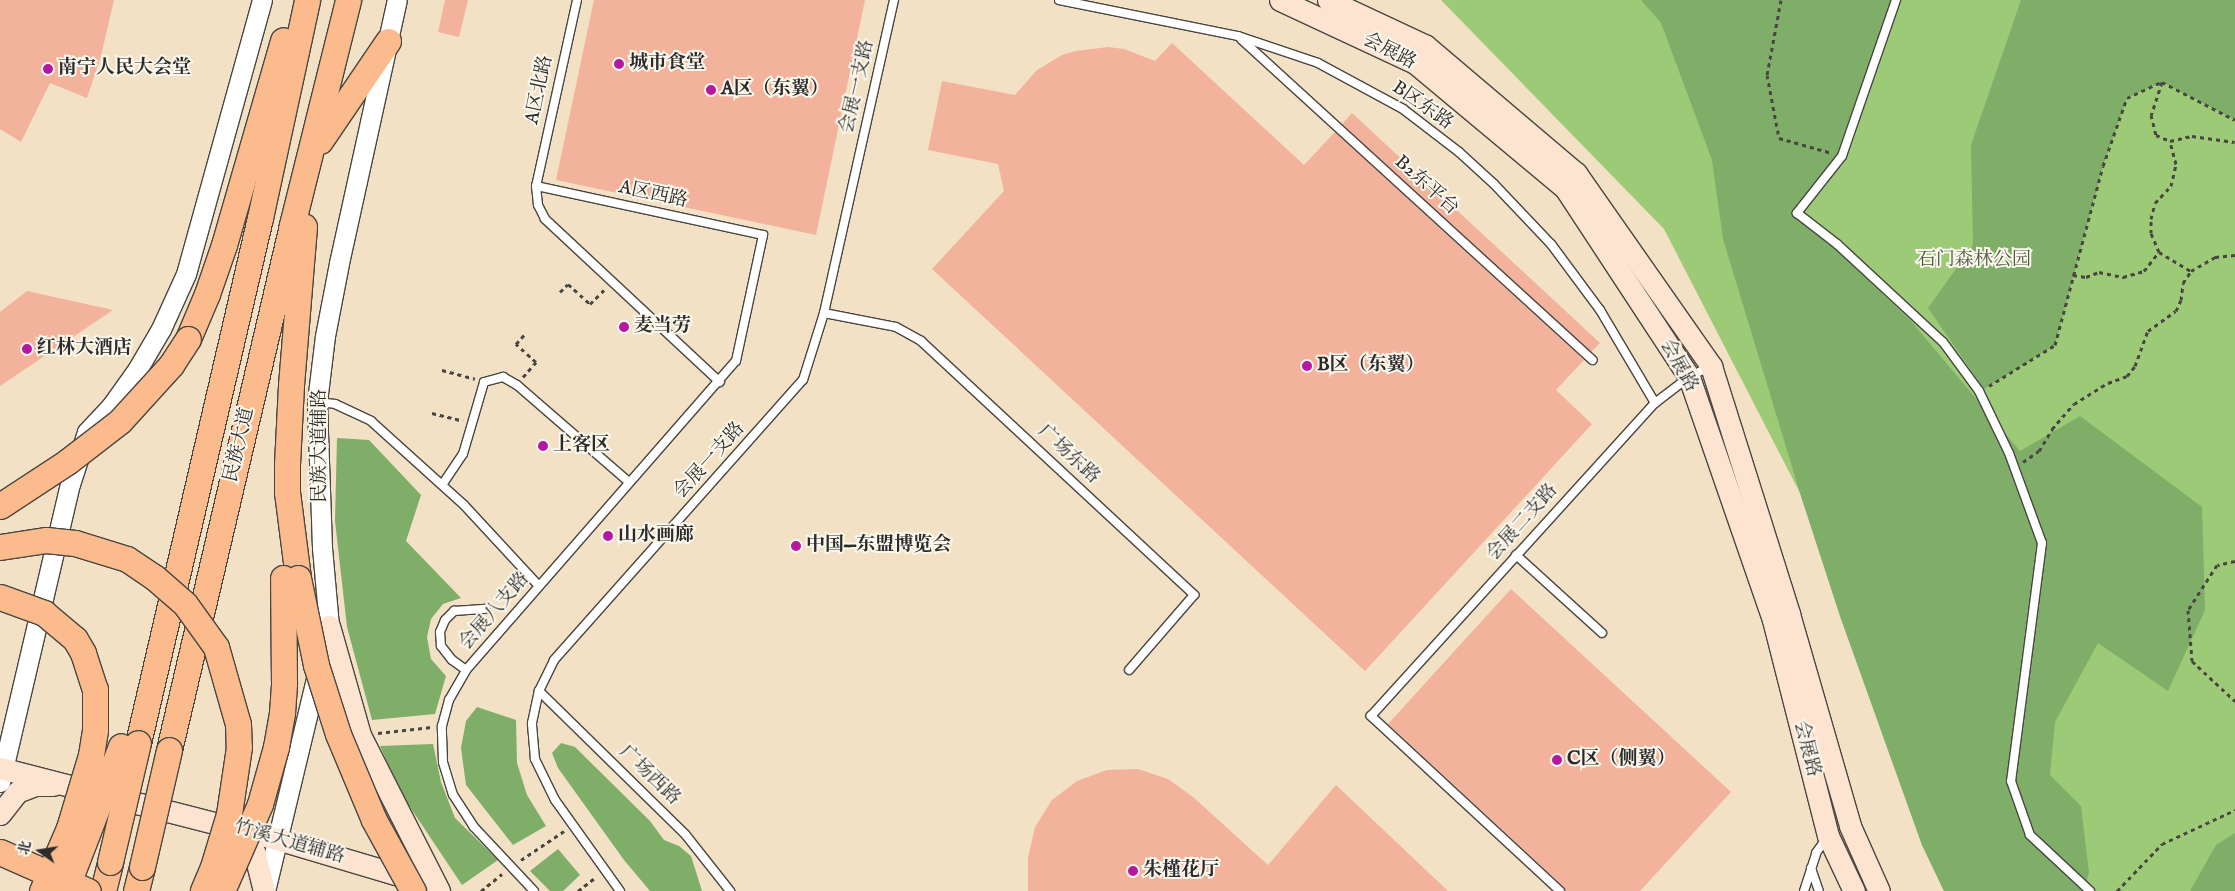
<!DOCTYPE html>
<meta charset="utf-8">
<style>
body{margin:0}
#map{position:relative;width:2235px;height:891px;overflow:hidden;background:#f2e1c4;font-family:"IM FELL English","Noto Serif SC",serif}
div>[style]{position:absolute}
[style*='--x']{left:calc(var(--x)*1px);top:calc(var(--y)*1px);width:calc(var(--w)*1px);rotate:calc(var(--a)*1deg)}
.green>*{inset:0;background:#9dca77}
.forest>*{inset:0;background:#7eae68}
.building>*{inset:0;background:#f3b29c}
.path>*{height:3px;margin-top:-1.5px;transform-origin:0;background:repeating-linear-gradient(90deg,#494642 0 4px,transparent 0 8px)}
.roads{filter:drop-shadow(1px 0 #494642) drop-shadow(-1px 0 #494642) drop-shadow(0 1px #494642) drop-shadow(0 -1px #494642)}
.service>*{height:8px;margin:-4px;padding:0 4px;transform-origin:4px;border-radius:4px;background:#fff}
.tertiary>*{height:19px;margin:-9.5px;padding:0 9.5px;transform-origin:9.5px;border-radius:9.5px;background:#fff}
.secondary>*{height:21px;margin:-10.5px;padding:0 10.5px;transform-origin:10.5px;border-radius:10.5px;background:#fde4d1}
.trunk>*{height:25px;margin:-12.5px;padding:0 12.5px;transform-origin:12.5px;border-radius:12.5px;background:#fbbb8c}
.bridges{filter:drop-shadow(1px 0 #494642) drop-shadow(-1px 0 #494642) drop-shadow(0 1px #494642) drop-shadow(0 -1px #494642)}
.trunk-bridge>*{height:25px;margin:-12.5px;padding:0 12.5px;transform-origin:12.5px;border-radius:12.5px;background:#fbbb8c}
.dots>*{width:14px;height:14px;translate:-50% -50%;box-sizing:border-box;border:2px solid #fbf7ec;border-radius:50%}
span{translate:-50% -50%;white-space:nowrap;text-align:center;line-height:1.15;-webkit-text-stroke:4px #fbf7ec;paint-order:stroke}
.street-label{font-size:19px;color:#2b2b2b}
.poi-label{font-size:19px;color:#2b2b2b;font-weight:700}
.left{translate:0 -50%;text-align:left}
.park-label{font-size:19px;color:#4d5b42}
.north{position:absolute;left:15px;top:826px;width:50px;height:50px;-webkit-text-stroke:4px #fbf7ec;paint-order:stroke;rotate:283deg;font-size:14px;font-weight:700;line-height:20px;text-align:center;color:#2b2b2b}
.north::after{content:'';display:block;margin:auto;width:18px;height:22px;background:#2b2b2b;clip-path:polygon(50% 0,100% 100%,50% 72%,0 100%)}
</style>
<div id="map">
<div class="green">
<i style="clip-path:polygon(1441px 0,2235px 0,2235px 891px,1944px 891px,1922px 845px,1840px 616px,1800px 493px,1664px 229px)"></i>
</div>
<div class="forest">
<i style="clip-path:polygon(1641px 0,1896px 0,1842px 156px,1797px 213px,1911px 321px,2020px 451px,2080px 416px,2202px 507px,2205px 610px,2168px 691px,2098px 643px,2055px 722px,2050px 775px,2081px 806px,2089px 873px,2083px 891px,1944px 891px,1922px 845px,1840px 616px,1800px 493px,1723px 239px,1712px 160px,1661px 23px)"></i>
<i style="clip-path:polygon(2021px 0,2235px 0,2235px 120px,2162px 82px,2127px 98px,2103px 166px,2055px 345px,1984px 389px,1928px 308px,1973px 245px,1971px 145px)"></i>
<i style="clip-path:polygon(337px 438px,369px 440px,421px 495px,406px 541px,461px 598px,443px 604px,431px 619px,427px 637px,431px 659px,446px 676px,435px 714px,372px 720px,347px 627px,335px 521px)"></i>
<i style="clip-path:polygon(477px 707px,516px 720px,517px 763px,527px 795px,546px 826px,513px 845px,466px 785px,461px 748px,466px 721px)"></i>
<i style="clip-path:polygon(561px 743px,575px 747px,650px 821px,664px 840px,679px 846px,691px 856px,702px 891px,650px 891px,624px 860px,558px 768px,552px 753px)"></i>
<i style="clip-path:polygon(433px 744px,441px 782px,455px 818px,498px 860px,462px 885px,402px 795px,380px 746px)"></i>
<i style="clip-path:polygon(2235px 833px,2235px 891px,2190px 891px,2216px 845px)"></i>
<i style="clip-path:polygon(558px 849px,580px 875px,563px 891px,550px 891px,530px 871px)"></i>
</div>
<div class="building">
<i style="clip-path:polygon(0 0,114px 0,101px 56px,87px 98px,50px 83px,21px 142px,0 129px)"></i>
<i style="clip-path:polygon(445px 0,468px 0,459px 37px,438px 32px)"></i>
<i style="clip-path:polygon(594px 0,865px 0,816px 235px,556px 180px)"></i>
<i style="clip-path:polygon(1172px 43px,1304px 165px,1335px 132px,1584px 360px,1556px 390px,1592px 424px,1365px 671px,932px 269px,1004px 191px,998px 164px,928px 150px,942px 81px,1015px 95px,1037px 70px,1062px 55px,1076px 51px,1108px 47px,1124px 49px,1155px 61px)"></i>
<i style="clip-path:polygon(1352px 113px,1600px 343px,1591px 352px,1342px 124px)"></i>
<i style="clip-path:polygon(27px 291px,113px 310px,0 386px,0 312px)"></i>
<i style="clip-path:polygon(1511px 589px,1731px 792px,1640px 891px,1566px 891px,1564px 887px,1388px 724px)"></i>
<i style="clip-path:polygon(1138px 769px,1168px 779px,1193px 797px,1268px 865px,1336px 785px,1448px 891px,1028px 891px,1028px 858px,1035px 827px,1052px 800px,1077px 781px,1107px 770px)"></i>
</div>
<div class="path">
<i style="--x:1781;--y:0;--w:76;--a:100.6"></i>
<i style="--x:1767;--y:75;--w:64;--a:79.2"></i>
<i style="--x:1779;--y:138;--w:55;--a:15.8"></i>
<i style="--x:2162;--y:82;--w:35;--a:108"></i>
<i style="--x:2151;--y:115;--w:21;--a:76"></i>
<i style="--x:2156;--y:135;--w:15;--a:23"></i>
<i style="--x:2170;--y:141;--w:23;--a:-13"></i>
<i style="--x:2192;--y:136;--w:43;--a:7.9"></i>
<i style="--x:2159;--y:252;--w:21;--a:-113"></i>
<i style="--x:2151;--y:233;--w:14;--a:-90"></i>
<i style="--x:2151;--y:219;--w:16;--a:-76"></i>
<i style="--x:2155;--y:203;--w:23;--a:-47"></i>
<i style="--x:2171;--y:186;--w:23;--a:-77"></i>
<i style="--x:2176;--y:164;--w:24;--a:-105"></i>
<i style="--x:2073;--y:275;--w:13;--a:9"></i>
<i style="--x:2086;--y:277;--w:14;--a:-21"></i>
<i style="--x:2099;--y:272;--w:25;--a:12"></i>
<i style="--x:2123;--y:277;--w:22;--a:-16"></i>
<i style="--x:2144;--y:271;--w:24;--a:-52"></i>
<i style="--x:2159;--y:252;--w:37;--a:31"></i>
<i style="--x:560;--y:292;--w:11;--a:-45"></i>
<i style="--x:568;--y:284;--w:30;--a:42"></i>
<i style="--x:590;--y:304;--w:20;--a:-45"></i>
<i style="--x:442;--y:370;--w:34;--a:15"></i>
<i style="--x:523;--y:377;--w:20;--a:-49"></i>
<i style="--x:536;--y:362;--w:27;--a:-138"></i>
<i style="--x:516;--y:344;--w:12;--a:-48"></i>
<i style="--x:1989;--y:386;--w:78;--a:-31.8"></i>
<i style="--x:2055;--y:345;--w:185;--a:-75"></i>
<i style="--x:2103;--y:166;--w:72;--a:-70.6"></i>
<i style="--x:2127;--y:98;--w:38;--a:-25"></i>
<i style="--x:2162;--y:82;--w:82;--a:27.5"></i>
<i style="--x:432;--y:413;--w:32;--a:14"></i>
<i style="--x:2023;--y:462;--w:19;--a:-35"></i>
<i style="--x:2039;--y:451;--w:26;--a:-59"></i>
<i style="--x:2052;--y:429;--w:33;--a:-49"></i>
<i style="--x:2074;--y:404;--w:40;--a:-32"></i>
<i style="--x:2108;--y:383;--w:20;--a:-20"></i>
<i style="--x:2127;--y:376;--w:13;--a:-51"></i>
<i style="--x:2135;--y:366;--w:37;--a:-70"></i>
<i style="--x:2148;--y:331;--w:34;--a:-36"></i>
<i style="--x:2176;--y:311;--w:12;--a:-66"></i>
<i style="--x:2181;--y:300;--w:17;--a:-83"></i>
<i style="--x:2183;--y:283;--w:14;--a:-56"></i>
<i style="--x:2191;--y:271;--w:28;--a:-30"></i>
<i style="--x:2215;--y:257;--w:20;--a:-6"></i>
<i style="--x:2235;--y:561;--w:18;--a:167"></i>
<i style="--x:2217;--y:565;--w:54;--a:122.8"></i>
<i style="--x:2188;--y:610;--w:51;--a:85.5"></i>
<i style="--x:2192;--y:661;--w:59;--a:42.9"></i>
<i style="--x:378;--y:733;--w:54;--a:-6.3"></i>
<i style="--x:521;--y:860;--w:52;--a:-34"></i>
<i style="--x:481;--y:891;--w:27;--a:-39"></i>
<i style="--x:578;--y:891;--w:24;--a:-38"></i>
<i style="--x:2117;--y:891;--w:65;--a:-46.2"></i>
<i style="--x:2162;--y:844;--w:81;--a:-25"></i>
</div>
<div class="roads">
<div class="service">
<i style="--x:577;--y:0;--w:190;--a:102.4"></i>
<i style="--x:536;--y:186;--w:19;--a:84"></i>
<i style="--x:538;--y:205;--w:16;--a:63"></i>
<i style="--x:545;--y:219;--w:239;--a:43"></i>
<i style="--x:1059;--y:0;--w:183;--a:11.4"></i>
<i style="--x:1238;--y:36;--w:84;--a:18.6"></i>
<i style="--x:1318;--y:63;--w:97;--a:28.4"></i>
<i style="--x:1403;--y:109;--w:71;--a:37.5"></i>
<i style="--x:1459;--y:152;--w:47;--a:42.4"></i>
<i style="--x:1494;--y:184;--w:83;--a:46.5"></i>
<i style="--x:1551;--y:244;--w:82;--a:53.4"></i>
<i style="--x:1600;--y:310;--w:108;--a:59.4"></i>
<i style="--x:1896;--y:0;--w:165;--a:109.1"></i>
<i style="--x:1842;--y:156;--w:73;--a:128.3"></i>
<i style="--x:1797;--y:213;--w:51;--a:37.8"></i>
<i style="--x:1837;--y:244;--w:144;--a:42.8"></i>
<i style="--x:1943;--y:342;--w:61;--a:53.7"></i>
<i style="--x:1979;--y:391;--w:69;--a:64.2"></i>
<i style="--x:2009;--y:453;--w:96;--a:69.9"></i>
<i style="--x:2042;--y:543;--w:240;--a:97.4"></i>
<i style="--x:2011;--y:781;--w:57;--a:70.6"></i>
<i style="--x:2030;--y:835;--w:82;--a:43"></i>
<i style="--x:1241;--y:39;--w:476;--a:42.4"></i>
<i style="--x:824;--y:313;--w:73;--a:11"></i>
<i style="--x:896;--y:327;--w:29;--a:29"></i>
<i style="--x:921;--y:341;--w:373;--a:42.9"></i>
<i style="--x:1194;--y:595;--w:99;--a:130.9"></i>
<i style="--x:317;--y:402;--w:18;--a:6"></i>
<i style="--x:335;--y:404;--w:40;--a:25"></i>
<i style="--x:371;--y:421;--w:125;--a:42.1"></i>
<i style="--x:464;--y:505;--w:110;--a:47.2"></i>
<i style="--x:442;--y:485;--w:37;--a:-56"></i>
<i style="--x:463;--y:454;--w:75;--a:-73.7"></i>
<i style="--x:484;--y:382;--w:20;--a:-15"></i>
<i style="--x:503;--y:377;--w:16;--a:30"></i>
<i style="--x:517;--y:385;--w:148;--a:40.9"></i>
<i style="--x:1516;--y:555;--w:116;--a:42.2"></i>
<i style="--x:466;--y:670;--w:17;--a:-144"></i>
<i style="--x:452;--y:660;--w:18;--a:-128"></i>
<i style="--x:441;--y:646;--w:14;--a:-94"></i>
<i style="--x:440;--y:632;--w:13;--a:-67"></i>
<i style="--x:445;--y:620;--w:13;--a:-45"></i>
<i style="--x:454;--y:611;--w:32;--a:-4"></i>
<i style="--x:539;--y:691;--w:204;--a:44.4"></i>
<i style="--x:685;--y:834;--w:73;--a:51.7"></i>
<i style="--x:1811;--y:868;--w:24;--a:71"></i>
<i style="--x:534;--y:891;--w:88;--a:-133.2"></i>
<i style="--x:474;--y:827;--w:38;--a:-123"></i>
<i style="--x:453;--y:795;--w:34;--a:-107"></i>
<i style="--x:443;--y:762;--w:36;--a:-92"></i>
<i style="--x:442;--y:726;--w:27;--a:-75"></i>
<i style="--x:449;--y:700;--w:34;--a:-60"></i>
<i style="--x:466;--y:670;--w:410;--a:-48.9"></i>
<i style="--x:736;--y:361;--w:129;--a:-77.9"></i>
<i style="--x:763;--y:235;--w:232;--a:-167.8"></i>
<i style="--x:620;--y:891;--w:112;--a:-125.5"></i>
<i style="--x:555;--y:800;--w:46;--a:-116"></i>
<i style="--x:535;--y:759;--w:36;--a:-95"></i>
<i style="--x:532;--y:723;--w:33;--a:-78"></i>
<i style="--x:539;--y:691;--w:34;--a:-64"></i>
<i style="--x:554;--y:660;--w:375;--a:-48.4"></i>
<i style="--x:803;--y:380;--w:70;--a:-72.6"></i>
<i style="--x:824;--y:313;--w:321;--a:-77.4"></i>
<i style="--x:1560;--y:891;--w:258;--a:-137.2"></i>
<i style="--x:1371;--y:716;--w:423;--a:-47.8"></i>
<i style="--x:1655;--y:403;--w:43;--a:-37.4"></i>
<i style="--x:1689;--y:377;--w:22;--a:-27"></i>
<i style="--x:1804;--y:891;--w:40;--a:-72"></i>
<i style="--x:1816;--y:853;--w:19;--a:-55"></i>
</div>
<div class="tertiary">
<i style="--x:326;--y:640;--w:14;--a:-78"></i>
<i style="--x:329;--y:626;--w:79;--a:-95.1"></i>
<i style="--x:322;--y:547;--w:145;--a:-92"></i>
<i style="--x:317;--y:402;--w:66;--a:-83.1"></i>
<i style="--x:325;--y:336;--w:74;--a:-79.1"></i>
<i style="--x:339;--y:263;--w:269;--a:-77.6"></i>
<i style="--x:0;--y:782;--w:306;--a:-76.8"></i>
<i style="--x:70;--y:484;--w:55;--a:-71.9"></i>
<i style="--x:87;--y:432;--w:37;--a:-47"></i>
<i style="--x:112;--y:405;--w:43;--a:-54.5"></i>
<i style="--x:137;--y:370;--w:48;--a:-59.7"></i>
<i style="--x:161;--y:329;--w:60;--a:-65.6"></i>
<i style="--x:186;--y:274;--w:284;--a:-74.5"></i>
<i style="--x:265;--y:891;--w:226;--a:-76.5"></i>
</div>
<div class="secondary">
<i style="--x:1280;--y:0;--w:149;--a:25"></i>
<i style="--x:1415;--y:63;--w:195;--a:39.8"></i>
<i style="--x:1565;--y:188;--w:226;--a:56.7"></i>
<i style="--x:1689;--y:377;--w:257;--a:70.9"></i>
<i style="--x:1773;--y:620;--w:223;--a:75.7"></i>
<i style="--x:1828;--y:836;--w:61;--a:64.7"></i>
<i style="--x:1328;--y:0;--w:108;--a:25.1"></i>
<i style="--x:1426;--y:46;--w:197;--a:40.3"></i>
<i style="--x:1576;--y:173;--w:236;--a:55"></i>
<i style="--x:1711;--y:366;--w:260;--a:72.5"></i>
<i style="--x:1789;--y:614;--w:221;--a:73.9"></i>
<i style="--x:1850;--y:826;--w:71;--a:66"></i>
<i style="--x:329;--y:626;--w:113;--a:74.1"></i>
<i style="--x:360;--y:735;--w:175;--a:63.1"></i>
<i style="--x:0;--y:768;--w:286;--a:14.4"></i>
<i style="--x:277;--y:839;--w:166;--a:16.5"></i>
<i style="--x:0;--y:814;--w:28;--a:-52"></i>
<i style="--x:17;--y:792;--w:19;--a:-21"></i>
<i style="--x:35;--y:785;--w:18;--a:0"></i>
<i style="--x:233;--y:833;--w:28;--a:41"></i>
<i style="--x:254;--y:851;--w:41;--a:76"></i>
</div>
<div class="trunk">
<i style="--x:320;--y:141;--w:121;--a:-55.8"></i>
<i style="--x:188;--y:339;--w:49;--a:-67.1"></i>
<i style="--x:207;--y:294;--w:52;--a:-70.9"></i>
<i style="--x:224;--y:245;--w:213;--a:-73.9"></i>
<i style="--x:298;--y:578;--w:87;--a:-97.3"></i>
<i style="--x:287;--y:492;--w:28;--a:-90"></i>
<i style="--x:287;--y:464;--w:79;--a:-87.1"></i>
<i style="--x:291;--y:385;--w:159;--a:-85.3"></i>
<i style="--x:138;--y:743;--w:539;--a:-76.92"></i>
<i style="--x:260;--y:218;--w:223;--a:-77.8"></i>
<i style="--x:169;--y:750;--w:539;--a:-76.81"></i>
<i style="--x:292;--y:225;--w:232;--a:-76"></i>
<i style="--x:103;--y:891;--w:30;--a:-76"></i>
<i style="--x:136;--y:891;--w:25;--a:-76"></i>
</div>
</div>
<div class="bridges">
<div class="trunk-bridge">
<i style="--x:0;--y:506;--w:80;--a:-33.3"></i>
<i style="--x:67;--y:462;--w:67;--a:-37.7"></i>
<i style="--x:120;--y:421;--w:76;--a:-47.7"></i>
<i style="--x:171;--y:365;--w:31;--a:-57"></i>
<i style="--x:0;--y:547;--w:47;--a:-8.7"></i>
<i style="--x:46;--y:540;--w:29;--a:6"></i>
<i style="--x:75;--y:543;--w:54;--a:17.1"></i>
<i style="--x:127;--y:559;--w:32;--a:34"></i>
<i style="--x:154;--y:577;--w:41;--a:41.1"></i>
<i style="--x:185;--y:604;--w:53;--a:54.2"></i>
<i style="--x:216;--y:647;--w:80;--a:74.1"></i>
<i style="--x:238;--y:724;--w:23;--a:88"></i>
<i style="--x:239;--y:747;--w:68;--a:98.5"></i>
<i style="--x:229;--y:814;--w:55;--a:106.8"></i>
<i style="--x:213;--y:867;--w:26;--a:113"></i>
<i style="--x:298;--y:578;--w:89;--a:78.3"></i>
<i style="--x:316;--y:665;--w:72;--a:72.3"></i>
<i style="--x:338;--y:734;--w:93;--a:67.3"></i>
<i style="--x:374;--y:820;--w:81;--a:61.2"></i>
<i style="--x:0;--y:597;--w:47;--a:20"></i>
<i style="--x:44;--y:613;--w:40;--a:40"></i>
<i style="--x:75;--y:639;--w:16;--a:60"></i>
<i style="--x:83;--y:653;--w:38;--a:72"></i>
<i style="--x:95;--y:689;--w:41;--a:90"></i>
<i style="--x:95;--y:730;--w:25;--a:99"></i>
<i style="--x:91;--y:755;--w:76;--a:106.8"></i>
<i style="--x:69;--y:828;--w:69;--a:113.2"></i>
<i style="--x:0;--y:852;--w:96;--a:23.9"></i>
<i style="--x:110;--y:862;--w:122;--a:-76.8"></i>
<i style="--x:142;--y:867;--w:120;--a:-77"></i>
<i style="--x:65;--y:891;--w:155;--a:-68.9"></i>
<i style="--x:222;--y:891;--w:95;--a:-66.4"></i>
<i style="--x:260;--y:804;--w:59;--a:-74.3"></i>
<i style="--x:276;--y:747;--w:35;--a:-80"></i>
<i style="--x:282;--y:713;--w:30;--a:-86"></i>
<i style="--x:284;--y:683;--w:105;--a:-90.5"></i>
</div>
</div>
<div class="dots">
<i style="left:619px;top:64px;background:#b5179e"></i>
<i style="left:48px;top:69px;background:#b5179e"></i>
<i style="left:711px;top:90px;background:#b5179e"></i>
<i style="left:624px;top:327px;background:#b5179e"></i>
<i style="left:27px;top:349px;background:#b5179e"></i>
<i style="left:1307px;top:366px;background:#b5179e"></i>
<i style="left:543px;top:446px;background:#b5179e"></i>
<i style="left:608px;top:536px;background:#b5179e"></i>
<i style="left:796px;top:546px;background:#b5179e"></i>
<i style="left:1557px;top:760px;background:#b5179e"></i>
<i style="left:1133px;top:871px;background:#b5179e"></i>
</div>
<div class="street-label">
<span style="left:1389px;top:52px;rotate:27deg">会展路</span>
<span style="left:858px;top:87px;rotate:-77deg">会展一支路</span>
<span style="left:540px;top:90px;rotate:-78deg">A区北路</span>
<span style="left:1422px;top:106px;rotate:35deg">B区东路</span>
<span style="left:1426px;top:186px;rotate:42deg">B2东平台</span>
<span style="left:653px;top:195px;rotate:12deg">A区西路</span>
<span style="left:1678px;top:366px;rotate:61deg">会展路</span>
<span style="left:240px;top:445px;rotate:-77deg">民族大道</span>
<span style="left:321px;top:446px;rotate:-90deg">民族大道辅路</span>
<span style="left:1068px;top:455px;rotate:43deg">广场东路</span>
<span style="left:710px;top:461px;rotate:-48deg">会展一支路</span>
<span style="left:1523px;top:523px;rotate:-48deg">会展二支路</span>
<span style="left:495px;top:612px;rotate:-49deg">会展八支路</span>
<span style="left:1806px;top:749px;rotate:76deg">会展路</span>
<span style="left:649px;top:776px;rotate:44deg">广场西路</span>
<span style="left:289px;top:843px;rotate:16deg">竹溪大道辅路</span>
</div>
<div class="poi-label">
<span class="left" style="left:629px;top:64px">城市食堂</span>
<span class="left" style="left:58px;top:69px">南宁人民大会堂</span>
<span class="left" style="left:721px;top:90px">A区（东翼）</span>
<span class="left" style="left:634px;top:327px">麦当劳</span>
<span class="left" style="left:37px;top:349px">红林大酒店</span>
<span class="left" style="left:1317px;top:366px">B区（东翼）</span>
<span class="left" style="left:553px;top:446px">上客区</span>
<span class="left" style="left:618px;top:536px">山水画廊</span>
<span class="left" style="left:806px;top:546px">中国—东盟博览会</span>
<span class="left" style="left:1567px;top:760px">C区（侧翼）</span>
<span class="left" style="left:1143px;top:871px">朱槿花厅</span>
</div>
<div class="park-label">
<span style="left:1974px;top:261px">石门森林公园</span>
</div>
<div class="north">北</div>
</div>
